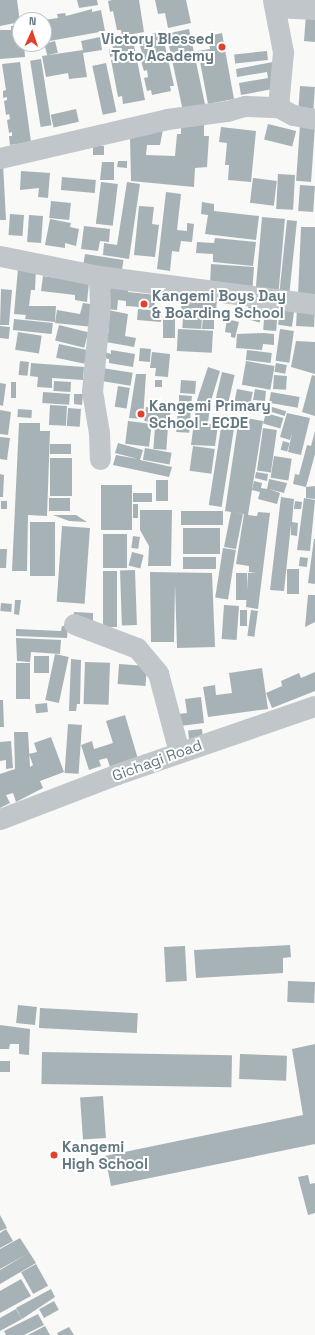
<!DOCTYPE html>
<style>
body{margin:0}
#map{position:relative;width:315px;height:1335px;overflow:hidden;background:#f9f9f7;font-family:"Space Grotesk",sans-serif}
div>[style]{position:absolute}
[style*='--x']{left:calc(var(--x)*1px);top:calc(var(--y)*1px);width:calc(var(--w)*1px);rotate:calc(var(--a)*1deg)}
.building>*{inset:0;background:#a7b2b6;transform-origin:0 0}
.street>*{height:21px;margin:-10.5px;padding:0 10.5px;transform-origin:10.5px;border-radius:10.5px;background:#c0c6c9}
.dots>*{width:11px;height:11px;translate:-50% -50%;box-sizing:border-box;border:2px solid #fff;border-radius:50%}
span{translate:-50% -50%;white-space:nowrap;text-align:center;line-height:1.15;-webkit-text-stroke:4px #fff;paint-order:stroke}
.poi-label{font-size:15px;color:#647881;font-weight:700}
.right{translate:-100% -50%;text-align:right}
.left{translate:0 -50%;text-align:left}
.street-label{font-size:15px;color:#647881}
.north{position:absolute;left:12px;top:12px;width:40px;height:40px;box-sizing:border-box;background:#fff;border:1px solid #c1c9cd;border-radius:50%;rotate:3deg;font-size:11px;font-weight:700;line-height:16px;text-align:center;color:#647881}
.north::after{content:'';display:block;margin:auto;width:14px;height:18px;background:#e3402c;clip-path:polygon(50% 0,100% 100%,50% 72%,0 100%)}
</style>
<div id="map">
<div class="building">
<i style="clip-path:polygon(0 0,17px 0,20px 22px,0 26px)"></i>
<i style="clip-path:polygon(77px 0,97px 0,98px 5px,79px 8px)"></i>
<i style="clip-path:polygon(112px 0,139px 0,144px 32px,122px 36px,121px 30px,117px 30px,113px 11px,110px 12px,108px 1px)"></i>
<i style="clip-path:polygon(155px 0,186px 0,191px 23px,168px 28px,165px 13px,158px 14px)"></i>
<i style="clip-path:polygon(92px 9px,92px 12px,101px 10px,105px 31px,44px 42px,44px 20px,58px 18px,57px 14px,65px 13px,66px 16px)"></i>
<i style="clip-path:polygon(306px 14px,315px 14px,315px 42px,304px 41px)"></i>
<i style="clip-path:polygon(20px 25px,20px 44px,24px 44px,25px 57px,0 59px,0 30px,11px 30px,11px 26px)"></i>
<i style="left:189px;top:29px;width:80px;height:23px;rotate:78deg"></i>
<i style="clip-path:polygon(162px 32px,174px 86px,170px 86px,171px 91px,152px 95px,151px 90px,147px 91px,144px 78px,148px 77px,147px 70px,144px 71px,141px 61px,145px 60px,138px 41px,143px 40px,141px 36px)"></i>
<i style="clip-path:polygon(222px 33px,234px 99px,208px 104px,198px 51px,210px 49px,208px 36px)"></i>
<i style="clip-path:polygon(100px 37px,102px 50px,83px 53px,87px 77px,69px 79px,68px 73px,46px 77px,42px 56px,83px 50px,81px 41px)"></i>
<i style="clip-path:polygon(133px 40px,145px 100px,123px 104px,122px 96px,118px 97px,111px 60px,116px 60px,115px 56px,110px 57px,109px 49px,113px 48px,112px 44px)"></i>
<i style="left:55px;top:41px;width:12px;height:11px;rotate:76deg"></i>
<i style="left:267px;top:51px;width:9px;height:33px;rotate:84deg"></i>
<i style="left:41px;top:59px;width:67px;height:11px;rotate:81deg"></i>
<i style="clip-path:polygon(20px 62px,31px 142px,10px 145px,9px 136px,12px 136px,12px 132px,9px 133px,7px 120px,10px 119px,9px 114px,6px 115px,4px 101px,7px 100px,7px 97px,3px 98px,3px 91px,6px 90px,2px 64px)"></i>
<i style="clip-path:polygon(273px 62px,278px 88px,241px 95px,239px 83px,268px 78px,267px 72px,237px 77px,236px 69px)"></i>
<i style="left:106px;top:63px;width:50px;height:14px;rotate:78deg"></i>
<i style="left:300px;top:86px;width:15px;height:28px;rotate:4deg"></i>
<i style="left:76px;top:109px;width:13px;height:26px;rotate:77deg"></i>
<i style="clip-path:polygon(204px 119px,204px 136px,209px 136px,207px 167px,195px 168px,194px 187px,131px 181px,130px 137px,163px 129px,160px 145px,147px 145px,146px 155px,175px 156px,177px 134px,181px 134px,181px 125px)"></i>
<i style="left:268px;top:124px;width:29px;height:16px;rotate:14deg"></i>
<i style="left:300px;top:125px;width:15px;height:56px;rotate:4deg"></i>
<i style="clip-path:polygon(221px 127px,256px 131px,251px 182px,228px 180px,229px 165px,225px 165px,227px 143px,219px 142px)"></i>
<i style="left:93px;top:146px;width:11px;height:9px"></i>
<i style="clip-path:polygon(118px 161px,127px 161px,127px 168px,117px 167px)"></i>
<i style="clip-path:polygon(102px 162px,114px 162px,114px 180px,100px 180px)"></i>
<i style="clip-path:polygon(0 164px,3px 164px,6px 220px,0 220px)"></i>
<i style="clip-path:polygon(21px 171px,50px 173px,48px 198px,38px 197px,39px 188px,20px 190px)"></i>
<i style="left:278px;top:174px;width:17px;height:35px;rotate:3deg"></i>
<i style="left:62px;top:177px;width:34px;height:13px;rotate:5deg"></i>
<i style="left:253px;top:178px;width:24px;height:25px;rotate:7deg"></i>
<i style="left:101px;top:182px;width:17px;height:42px;rotate:7deg"></i>
<i style="clip-path:polygon(127px 182px,140px 184px,129px 259px,103px 255px,104px 243px,117px 245px)"></i>
<i style="left:300px;top:185px;width:15px;height:26px;rotate:4deg"></i>
<i style="clip-path:polygon(166px 192px,181px 194px,177px 230px,187px 231px,187px 223px,194px 224px,192px 242px,181px 241px,179px 252px,172px 251px,170px 271px,157px 269px)"></i>
<i style="left:51px;top:201px;width:20px;height:17px;rotate:6deg"></i>
<i style="clip-path:polygon(202px 202px,214px 204px,214px 211px,259px 216px,256px 240px,205px 234px,208px 215px,201px 214px)"></i>
<i style="clip-path:polygon(139px 206px,154px 207px,152px 224px,159px 225px,155px 257px,134px 255px)"></i>
<i style="left:10px;top:214px;width:14px;height:21px;rotate:4deg"></i>
<i style="left:29px;top:215px;width:14px;height:27px;rotate:4deg"></i>
<i style="left:262px;top:217px;width:23px;height:75px;rotate:5deg"></i>
<i style="clip-path:polygon(50px 219px,71px 223px,70px 227px,79px 229px,76px 246px,65px 243px,65px 248px,45px 245px)"></i>
<i style="left:287px;top:220px;width:10px;height:75px;rotate:6deg"></i>
<i style="clip-path:polygon(84px 226px,110px 229px,109px 242px,100px 241px,98px 251px,81px 249px)"></i>
<i style="clip-path:polygon(301px 227px,315px 227px,315px 297px,298px 296px)"></i>
<i style="clip-path:polygon(215px 238px,256px 242px,253px 266px,213px 262px,213px 254px,196px 253px,197px 242px,214px 243px)"></i>
<i style="left:85px;top:254px;width:39px;height:13px;rotate:9deg"></i>
<i style="clip-path:polygon(211px 264px,254px 267px,252px 294px,210px 285px)"></i>
<i style="clip-path:polygon(18px 268px,36px 269px,35px 290px,31px 290px,29px 306px,56px 306px,55px 322px,25px 319px,26px 315px,14px 314px)"></i>
<i style="clip-path:polygon(43px 276px,89px 283px,87px 302px,75px 300px,75px 295px,41px 291px)"></i>
<i style="clip-path:polygon(106px 286px,129px 288px,128px 292px,156px 295px,154px 308px,126px 306px,126px 301px,118px 300px,117px 310px,104px 309px)"></i>
<i style="clip-path:polygon(1px 289px,12px 290px,9px 325px,0 325px)"></i>
<i style="left:182px;top:298px;width:35px;height:14px;rotate:5deg"></i>
<i style="clip-path:polygon(83px 303px,97px 305px,93px 327px,55px 323px,57px 310px,80px 314px)"></i>
<i style="left:281px;top:304px;width:14px;height:21px;rotate:8deg"></i>
<i style="left:249px;top:305px;width:15px;height:14px;rotate:16deg"></i>
<i style="left:266px;top:308px;width:9px;height:8px;rotate:6deg"></i>
<i style="left:297px;top:308px;width:18px;height:18px;rotate:3deg"></i>
<i style="left:138px;top:309px;width:24px;height:11px;rotate:5deg"></i>
<i style="clip-path:polygon(108px 310px,128px 314px,125px 336px,136px 338px,134px 347px,106px 342px,109px 329px,104px 329px)"></i>
<i style="left:183px;top:315px;width:19px;height:13px;rotate:3deg"></i>
<i style="clip-path:polygon(203px 316px,214px 317px,214px 329px,202px 329px)"></i>
<i style="left:14px;top:319px;width:39px;height:11px;rotate:6deg"></i>
<i style="left:163px;top:319px;width:12px;height:19px"></i>
<i style="clip-path:polygon(227px 319px,239px 322px,235px 338px,231px 337px,231px 333px,225px 332px)"></i>
<i style="left:264px;top:319px;width:13px;height:11px;rotate:4deg"></i>
<i style="left:59px;top:325px;width:30px;height:16px;rotate:14deg"></i>
<i style="left:0;top:326px;width:10px;height:12px;rotate:6deg"></i>
<i style="left:178px;top:329px;width:35px;height:22px;rotate:3deg"></i>
<i style="left:280px;top:329px;width:14px;height:32px;rotate:8deg"></i>
<i style="left:18px;top:332px;width:24px;height:18px;rotate:9deg"></i>
<i style="clip-path:polygon(264px 333px,274px 334px,274px 345px,263px 344px,262px 350px,236px 348px,237px 334px)"></i>
<i style="clip-path:polygon(296px 341px,315px 342px,315px 374px,291px 367px)"></i>
<i style="left:59px;top:344px;width:29px;height:14px;rotate:12deg"></i>
<i style="left:140px;top:348px;width:11px;height:13px;rotate:5deg"></i>
<i style="clip-path:polygon(111px 350px,135px 354px,133px 367px,109px 363px,109px 359px,104px 358px,105px 352px,111px 354px)"></i>
<i style="left:247px;top:350px;width:25px;height:10px;rotate:7deg"></i>
<i style="clip-path:polygon(152px 352px,170px 354px,168px 377px,155px 376px,156px 368px,150px 368px)"></i>
<i style="left:20px;top:361px;width:9px;height:14px;rotate:6deg"></i>
<i style="left:246px;top:361px;width:29px;height:24px;rotate:10deg"></i>
<i style="clip-path:polygon(31px 363px,84px 367px,83px 380px,52px 378px,52px 388px,37px 387px,38px 377px,30px 376px)"></i>
<i style="left:276px;top:363px;width:11px;height:9px;rotate:10deg"></i>
<i style="clip-path:polygon(208px 367px,220px 371px,210px 404px,208px 424px,218px 425px,215px 446px,191px 445px,197px 400px)"></i>
<i style="left:102px;top:368px;width:31px;height:13px;rotate:9deg"></i>
<i style="left:222px;top:372px;width:13px;height:36px;rotate:13deg"></i>
<i style="clip-path:polygon(136px 374px,146px 374px,143px 419px,129px 418px)"></i>
<i style="left:274px;top:375px;width:13px;height:14px;rotate:4deg"></i>
<i style="clip-path:polygon(312px 375px,315px 376px,315px 416px,302px 412px)"></i>
<i style="left:155px;top:380px;width:7px;height:7px"></i>
<i style="left:181px;top:380px;width:15px;height:13px;rotate:4deg"></i>
<i style="left:54px;top:381px;width:17px;height:10px;rotate:3deg"></i>
<i style="left:11px;top:382px;width:5px;height:16px"></i>
<i style="clip-path:polygon(0 383px,6px 384px,3px 406px,0 405px)"></i>
<i style="left:118px;top:386px;width:12px;height:21px;rotate:9deg"></i>
<i style="left:237px;top:389px;width:16px;height:12px;rotate:11deg"></i>
<i style="clip-path:polygon(255px 389px,266px 391px,265px 401px,253px 400px)"></i>
<i style="left:43px;top:392px;width:27px;height:11px;rotate:4deg"></i>
<i style="left:271px;top:392px;width:29px;height:11px;rotate:10deg"></i>
<i style="clip-path:polygon(74px 394px,83px 394px,82px 405px,74px 404px)"></i>
<i style="clip-path:polygon(179px 395px,192px 396px,191px 405px,179px 405px)"></i>
<i style="clip-path:polygon(243px 403px,261px 405px,259px 413px,242px 410px)"></i>
<i style="left:50px;top:405px;width:17px;height:20px;rotate:3deg"></i>
<i style="left:266px;top:405px;width:21px;height:5px;rotate:17deg"></i>
<i style="left:146px;top:407px;width:25px;height:14px;rotate:7deg"></i>
<i style="left:178px;top:407px;width:13px;height:25px;rotate:4deg"></i>
<i style="left:68px;top:408px;width:13px;height:18px;rotate:4deg"></i>
<i style="left:18px;top:409px;width:14px;height:8px;rotate:4deg"></i>
<i style="clip-path:polygon(0 410px,11px 412px,8px 435px,0 434px)"></i>
<i style="left:266px;top:413px;width:18px;height:11px;rotate:16deg"></i>
<i style="clip-path:polygon(287px 413px,310px 418px,301px 455px,288px 452px,292px 433px,290px 440px,280px 437px)"></i>
<i style="left:223px;top:415px;width:13px;height:91px;rotate:9deg"></i>
<i style="clip-path:polygon(239px 417px,263px 421px,248px 515px,257px 516px,258px 512px,270px 513px,258px 609px,246px 607px,248px 573px,257px 573px,249px 572px,249px 566px,236px 564px,244px 514px,234px 512px,243px 514px,236px 549px,224px 547px,231px 512px,225px 511px)"></i>
<i style="left:128px;top:421px;width:24px;height:23px;rotate:7deg"></i>
<i style="clip-path:polygon(19px 423px,40px 423px,40px 431px,50px 431px,47px 516px,28px 515px,27px 571px,12px 571px)"></i>
<i style="left:155px;top:426px;width:13px;height:23px;rotate:4deg"></i>
<i style="left:263px;top:428px;width:14px;height:43px;rotate:8deg"></i>
<i style="clip-path:polygon(315px 431px,315px 454px,306px 487px,293px 484px,295px 474px,299px 475px,307px 445px,311px 446px)"></i>
<i style="clip-path:polygon(0 437px,10px 438px,7px 460px,0 459px)"></i>
<i style="left:283px;top:441px;width:7px;height:9px;rotate:16deg"></i>
<i style="clip-path:polygon(118px 443px,143px 450px,140px 460px,172px 467px,169px 477px,113px 465px,116px 455px,138px 459px,115px 453px)"></i>
<i style="left:50px;top:444px;width:21px;height:10px"></i>
<i style="left:193px;top:446px;width:22px;height:25px;rotate:8deg"></i>
<i style="left:145px;top:448px;width:27px;height:12px;rotate:10deg"></i>
<i style="left:274px;top:456px;width:18px;height:22px;rotate:9deg"></i>
<i style="left:50px;top:458px;width:22px;height:38px"></i>
<i style="clip-path:polygon(256px 472px,268px 474px,267px 481px,255px 478px)"></i>
<i style="clip-path:polygon(0 474px,4px 475px,3px 497px,0 497px)"></i>
<i style="clip-path:polygon(269px 479px,287px 483px,284px 493px,269px 489px,280px 493px,277px 504px,258px 499px,260px 492px,252px 490px,254px 481px,262px 483px,261px 488px,267px 489px)"></i>
<i style="left:156px;top:480px;width:12px;height:21px"></i>
<i style="left:101px;top:485px;width:31px;height:45px"></i>
<i style="clip-path:polygon(315px 486px,315px 499px,306px 498px,306px 487px)"></i>
<i style="left:133px;top:493px;width:19px;height:9px"></i>
<i style="clip-path:polygon(281px 497px,294px 499px,292px 522px,298px 523px,297px 536px,291px 535px,291px 525px,284px 591px,270px 590px)"></i>
<i style="left:49px;top:498px;width:21px;height:13px"></i>
<i style="clip-path:polygon(304px 498px,315px 500px,310px 551px,297px 550px)"></i>
<i style="left:1px;top:501px;width:6px;height:8px"></i>
<i style="clip-path:polygon(295px 501px,302px 502px,301px 509px,294px 509px)"></i>
<i style="left:133px;top:504px;width:5px;height:14px"></i>
<i style="clip-path:polygon(140px 510px,172px 510px,171px 566px,148px 566px,149px 546px,140px 530px)"></i>
<i style="left:181px;top:511px;width:42px;height:14px"></i>
<i style="clip-path:polygon(53px 515px,76px 515px,87px 522px,69px 521px)"></i>
<i style="left:30px;top:522px;width:25px;height:54px"></i>
<i style="left:62px;top:526px;width:28px;height:76px;rotate:4deg"></i>
<i style="left:183px;top:528px;width:37px;height:26px"></i>
<i style="left:103px;top:534px;width:24px;height:34px"></i>
<i style="left:133px;top:536px;width:7px;height:12px;rotate:8deg"></i>
<i style="clip-path:polygon(314px 539px,315px 539px,315px 584px,308px 583px)"></i>
<i style="left:223px;top:548px;width:13px;height:50px;rotate:9deg"></i>
<i style="clip-path:polygon(0 549px,7px 549px,6px 568px,0 568px)"></i>
<i style="left:132px;top:552px;width:12px;height:14px;rotate:14deg"></i>
<i style="left:183px;top:557px;width:33px;height:12px"></i>
<i style="left:300px;top:557px;width:8px;height:9px;rotate:7deg"></i>
<i style="left:287px;top:569px;width:12px;height:25px"></i>
<i style="left:135px;top:570px;width:55px;height:15px;rotate:88deg"></i>
<i style="left:103px;top:571px;width:14px;height:56px"></i>
<i style="clip-path:polygon(150px 572px,212px 573px,215px 647px,177px 648px,175px 584px,174px 642px,151px 642px)"></i>
<i style="left:236px;top:573px;width:11px;height:27px"></i>
<i style="clip-path:polygon(308px 595px,315px 595px,315px 622px,305px 627px)"></i>
<i style="clip-path:polygon(15px 600px,21px 600px,19px 615px,14px 614px)"></i>
<i style="left:1px;top:603px;width:11px;height:8px;rotate:5deg"></i>
<i style="left:224px;top:605px;width:15px;height:34px;rotate:4deg"></i>
<i style="left:240px;top:610px;width:7px;height:16px"></i>
<i style="left:251px;top:610px;width:7px;height:26px;rotate:8deg"></i>
<i style="clip-path:polygon(74px 612px,93px 613px,93px 622px,73px 620px)"></i>
<i style="clip-path:polygon(62px 626px,68px 626px,67px 638px,16px 636px,16px 629px,61px 631px)"></i>
<i style="clip-path:polygon(16px 638px,61px 640px,60px 654px,31px 652px,30px 662px,17px 661px)"></i>
<i style="left:55px;top:654px;width:14px;height:47px;rotate:12deg"></i>
<i style="left:34px;top:656px;width:15px;height:17px"></i>
<i style="clip-path:polygon(71px 659px,81px 660px,80px 704px,77px 704px,76px 711px,69px 711px)"></i>
<i style="left:85px;top:662px;width:25px;height:42px;rotate:2deg"></i>
<i style="left:16px;top:663px;width:14px;height:36px"></i>
<i style="left:119px;top:664px;width:28px;height:20px;rotate:4deg"></i>
<i style="clip-path:polygon(262px 668px,268px 709px,208px 717px,203px 687px,215px 685px,216px 695px,232px 693px,229px 673px)"></i>
<i style="clip-path:polygon(315px 672px,315px 691px,272px 708px,266px 693px,282px 686px,281px 681px,299px 673px,301px 678px)"></i>
<i style="clip-path:polygon(201px 697px,204px 723px,180px 726px,178px 714px,187px 713px,185px 699px)"></i>
<i style="clip-path:polygon(0 700px,3px 700px,4px 727px,0 727px)"></i>
<i style="left:47px;top:703px;width:9px;height:12px;rotate:84deg"></i>
<i style="clip-path:polygon(125px 715px,138px 759px,110px 767px,107px 758px,99px 760px,101px 766px,89px 770px,81px 745px,92px 741px,94px 749px,113px 743px,106px 721px)"></i>
<i style="left:68px;top:724px;width:14px;height:49px;rotate:4deg"></i>
<i style="left:202px;top:729px;width:9px;height:14px;rotate:84deg"></i>
<i style="clip-path:polygon(14px 732px,28px 732px,30px 767px,33px 765px,29px 754px,37px 752px,34px 743px,51px 737px,64px 772px,40px 781px,43px 788px,16px 802px,13px 793px,6px 795px,10px 803px,0 808px,0 774px,15px 769px)"></i>
<i style="clip-path:polygon(11px 741px,13px 768px,6px 769px,6px 760px,0 761px,0 742px)"></i>
<i style="clip-path:polygon(290px 945px,291px 957px,283px 958px,283px 973px,196px 978px,194px 950px)"></i>
<i style="left:185px;top:946px;width:35px;height:21px;rotate:87deg"></i>
<i style="left:288px;top:981px;width:27px;height:21px;rotate:2deg"></i>
<i style="left:18px;top:1005px;width:19px;height:18px;rotate:6deg"></i>
<i style="left:40px;top:1008px;width:98px;height:20px;rotate:3deg"></i>
<i style="clip-path:polygon(0 1025px,30px 1029px,29px 1055px,19px 1054px,19px 1044px,10px 1044px,9px 1049px,0 1049px)"></i>
<i style="clip-path:polygon(315px 1044px,315px 1144px,111px 1186px,105px 1156px,303px 1115px,292px 1049px)"></i>
<i style="left:42px;top:1052px;width:190px;height:32px;rotate:1deg"></i>
<i style="left:240px;top:1054px;width:47px;height:25px;rotate:2deg"></i>
<i style="left:0;top:1061px;width:10px;height:11px"></i>
<i style="left:103px;top:1096px;width:42px;height:23px;rotate:86deg"></i>
<i style="clip-path:polygon(308px 1175px,310px 1184px,315px 1183px,315px 1213px,308px 1215px,298px 1177px)"></i>
<i style="clip-path:polygon(0 1215px,7px 1228px,0 1231px)"></i>
<i style="clip-path:polygon(6px 1229px,13px 1241px,0 1248px,0 1233px)"></i>
<i style="clip-path:polygon(20px 1238px,36px 1263px,0 1284px,0 1270px,27px 1254px,0 1269px,0 1249px)"></i>
<i style="left:36px;top:1264px;width:25px;height:17px;rotate:61deg"></i>
<i style="clip-path:polygon(21px 1279px,31px 1296px,0 1313px,0 1291px)"></i>
<i style="clip-path:polygon(51px 1289px,55px 1297px,22px 1319px,16px 1308px)"></i>
<i style="left:54px;top:1301px;width:10px;height:17px;rotate:61deg"></i>
<i style="clip-path:polygon(16px 1309px,22px 1319px,0 1331px,0 1318px)"></i>
<i style="clip-path:polygon(38px 1314px,44px 1325px,24px 1335px,6px 1335px,4px 1331px)"></i>
<i style="clip-path:polygon(45px 1326px,50px 1335px,28px 1335px)"></i>
<i style="clip-path:polygon(69px 1327px,74px 1335px,58px 1335px,57px 1333px)"></i>
</div>
<div class="street">
<i style="--x:273;--y:0;--w:53;--a:79.1"></i>
<i style="--x:283;--y:52;--w:55;--a:95.2"></i>
<i style="--x:275;--y:7;--w:40;--a:2.9"></i>
<i style="--x:0;--y:158;--w:171;--a:-13.1"></i>
<i style="--x:167;--y:119;--w:61;--a:-7.6"></i>
<i style="--x:227;--y:111;--w:19;--a:-16"></i>
<i style="--x:245;--y:106;--w:33;--a:2"></i>
<i style="--x:278;--y:107;--w:17;--a:28"></i>
<i style="--x:293;--y:115;--w:22;--a:10"></i>
<i style="--x:0;--y:256;--w:101;--a:11.4"></i>
<i style="--x:99;--y:276;--w:218;--a:7.4"></i>
<i style="--x:99;--y:276;--w:29;--a:88"></i>
<i style="--x:100;--y:305;--w:86;--a:95.3"></i>
<i style="--x:92;--y:391;--w:43;--a:80.5"></i>
<i style="--x:99;--y:433;--w:26;--a:88"></i>
<i style="--x:74;--y:624;--w:67;--a:20.9"></i>
<i style="--x:137;--y:648;--w:33;--a:50"></i>
<i style="--x:158;--y:673;--w:82;--a:75.1"></i>
<i style="--x:0;--y:819;--w:125;--a:-21"></i>
<i style="--x:117;--y:774;--w:209;--a:-19"></i>
</div>
<div class="dots">
<i style="left:222px;top:47px;background:#e3402c"></i>
<i style="left:144px;top:304px;background:#e3402c"></i>
<i style="left:141px;top:414px;background:#e3402c"></i>
<i style="left:54px;top:1155px;background:#e3402c"></i>
</div>
<div class="poi-label">
<span class="right" style="left:214px;top:47px">Victory Blessed<br>Toto Academy</span>
<span class="left" style="left:152px;top:304px">Kangemi Boys Day<br>&amp; Boarding School</span>
<span class="left" style="left:149px;top:414px">Kangemi Primary<br>School - ECDE</span>
<span class="left" style="left:62px;top:1155px">Kangemi<br>High School</span>
</div>
<div class="street-label">
<span style="left:157px;top:760px;rotate:-20deg">Gichagi Road</span>
</div>
<div class="north">N</div>
</div>
